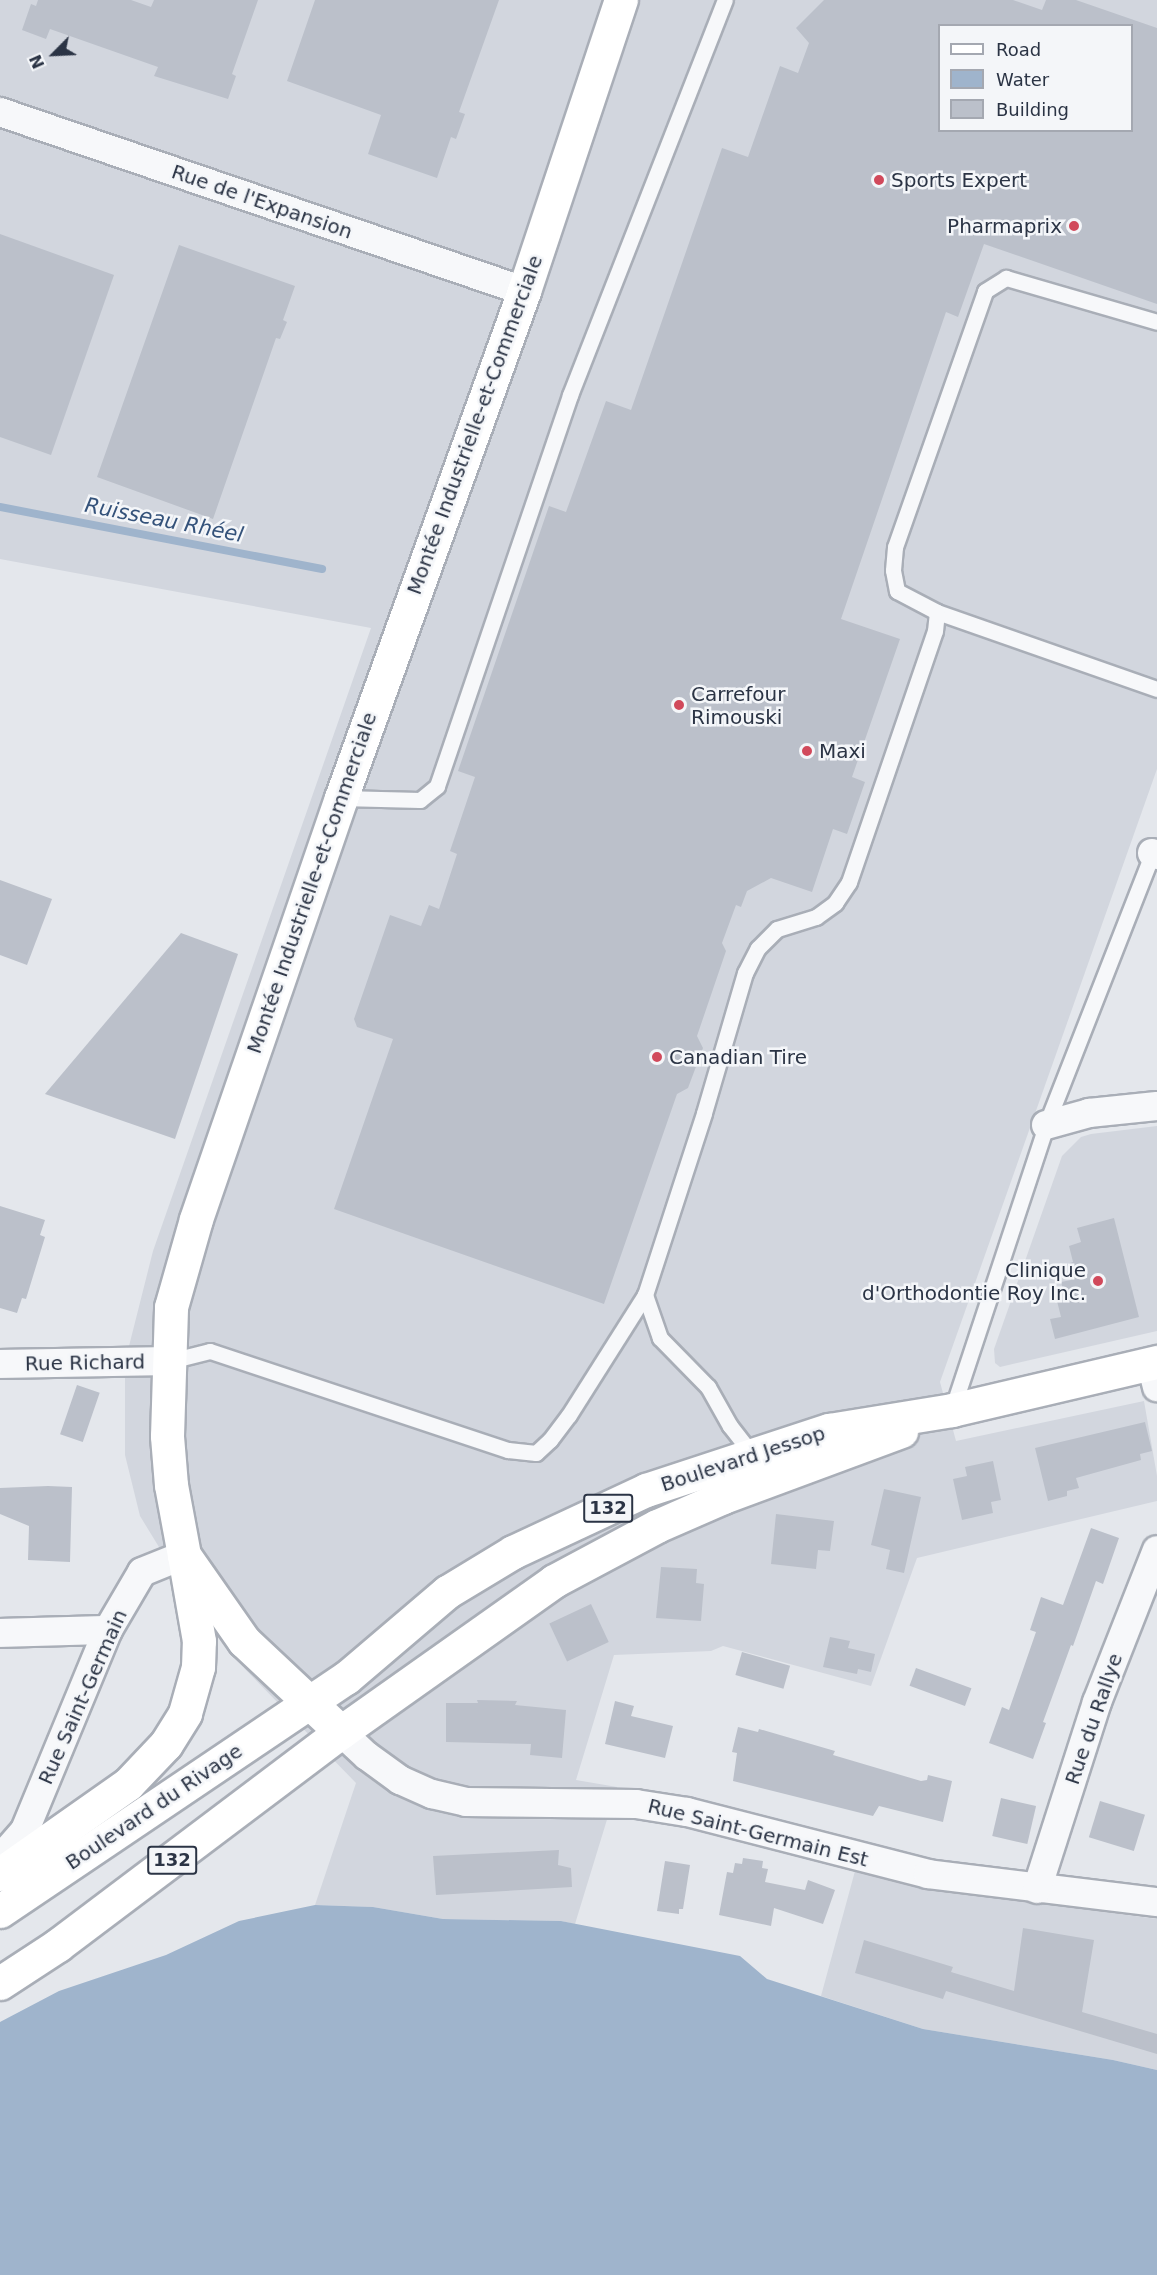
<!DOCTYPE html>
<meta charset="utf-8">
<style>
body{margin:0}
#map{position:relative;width:1157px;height:2275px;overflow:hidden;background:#e4e7ec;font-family:"DejaVu Sans",sans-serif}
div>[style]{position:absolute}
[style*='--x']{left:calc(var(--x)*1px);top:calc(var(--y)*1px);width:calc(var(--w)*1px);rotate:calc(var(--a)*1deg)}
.built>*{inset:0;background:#d2d6de}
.water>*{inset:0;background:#9fb4cc}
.stream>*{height:8px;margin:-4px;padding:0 4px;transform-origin:4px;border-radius:4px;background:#9fb4cc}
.building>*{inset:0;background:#bbc0ca;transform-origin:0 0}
.roads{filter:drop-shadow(2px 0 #a9aeb7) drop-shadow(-2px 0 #a9aeb7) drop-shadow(0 2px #a9aeb7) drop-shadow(0 -2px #a9aeb7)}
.service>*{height:15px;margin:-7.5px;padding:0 7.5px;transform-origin:7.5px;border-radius:7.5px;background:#f7f8fa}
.minor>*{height:28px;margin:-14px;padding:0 14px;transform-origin:14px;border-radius:14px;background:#f7f8fa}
.secondary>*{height:33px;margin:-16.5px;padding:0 16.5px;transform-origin:16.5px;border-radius:16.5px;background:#fff}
.primary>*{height:33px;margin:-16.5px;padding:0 16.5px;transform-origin:16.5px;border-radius:16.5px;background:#fff}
.dots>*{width:16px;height:16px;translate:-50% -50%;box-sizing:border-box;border:3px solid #f4f6f9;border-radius:50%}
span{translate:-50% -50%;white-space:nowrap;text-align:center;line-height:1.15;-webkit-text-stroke:5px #f4f6f9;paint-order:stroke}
.shield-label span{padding:2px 4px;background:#f4f6f9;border:2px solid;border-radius:4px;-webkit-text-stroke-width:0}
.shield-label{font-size:18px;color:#2b3445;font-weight:700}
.poi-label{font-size:20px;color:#2b3445}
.left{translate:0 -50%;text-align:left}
.right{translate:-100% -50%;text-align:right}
.street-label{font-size:20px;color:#2b3445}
.water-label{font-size:21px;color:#34527a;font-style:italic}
.legend{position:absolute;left:938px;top:24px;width:195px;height:108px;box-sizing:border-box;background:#f4f6f9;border:2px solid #a4a8b1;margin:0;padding:8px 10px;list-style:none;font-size:18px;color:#2b3445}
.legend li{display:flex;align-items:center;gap:12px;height:30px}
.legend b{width:30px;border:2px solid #a4a8b1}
.north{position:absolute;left:24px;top:24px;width:60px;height:60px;-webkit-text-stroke:4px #f4f6f9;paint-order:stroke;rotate:246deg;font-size:16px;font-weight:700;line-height:24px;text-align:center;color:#2b3445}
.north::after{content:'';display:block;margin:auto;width:21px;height:27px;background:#2b3445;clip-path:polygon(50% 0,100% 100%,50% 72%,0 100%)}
</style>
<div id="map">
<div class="built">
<i style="clip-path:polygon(evenodd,0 0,1157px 0,1157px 769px,940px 1382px,956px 1441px,1144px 1401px,1157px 1476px,1157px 1501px,917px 1558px,871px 1686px,723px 1646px,711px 1651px,614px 1655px,576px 1780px,617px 1787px,575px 1924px,561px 1921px,443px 1919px,373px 1907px,315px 1905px,356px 1783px,245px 1669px,203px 1619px,140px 1516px,125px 1455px,125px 1362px,153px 1251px,371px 628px,0 559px,0 0,940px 26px,1132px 26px,1132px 130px,940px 130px,940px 26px)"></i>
<i style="clip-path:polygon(1157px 1126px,1157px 1331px,1000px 1367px,995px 1363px,994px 1349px,1062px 1156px,1081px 1137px,1091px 1134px)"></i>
<i style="clip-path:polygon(855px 1871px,945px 1890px,1157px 1919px,1157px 2070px,1113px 2060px,923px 2029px,821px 1996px)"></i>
</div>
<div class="water">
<i style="clip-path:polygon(315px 1905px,373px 1907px,443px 1919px,561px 1921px,740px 1956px,767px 1979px,923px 2029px,1113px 2060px,1157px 2070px,1157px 2275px,0 2275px,0 2022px,59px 1991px,166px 1955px,239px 1921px)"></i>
</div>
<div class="stream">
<i style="--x:0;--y:507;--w:328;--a:10.9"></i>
</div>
<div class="building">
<i style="clip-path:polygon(38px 0,131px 0,151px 7px,154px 0,258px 0,232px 74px,236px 76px,228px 99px,154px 76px,158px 67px,50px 29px,46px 39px,22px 30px,31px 4px,36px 6px)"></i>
<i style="clip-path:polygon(315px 0,499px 0,459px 112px,465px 114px,456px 139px,451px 137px,437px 178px,368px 154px,381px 115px,287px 81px)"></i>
<i style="clip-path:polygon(evenodd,824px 0,1013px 0,1042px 10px,1046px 0,1076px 0,1157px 28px,1157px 304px,984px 244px,958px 317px,946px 312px,841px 619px,900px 639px,852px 777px,865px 782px,847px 834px,833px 829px,812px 892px,771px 878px,747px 891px,741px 907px,736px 905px,722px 943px,726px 951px,697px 1036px,703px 1048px,688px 1088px,677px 1094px,604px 1304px,334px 1209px,393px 1039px,357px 1027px,354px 1019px,390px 915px,421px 926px,429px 905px,439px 909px,457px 854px,450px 851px,475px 777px,458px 771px,549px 506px,566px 512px,606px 401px,631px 410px,722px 148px,748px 157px,780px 66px,798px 73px,809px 43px,796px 28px,824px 0,939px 26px,1131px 26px,1131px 130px,939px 130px,939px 26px)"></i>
<i style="clip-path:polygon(0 234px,114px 275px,51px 455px,0 437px)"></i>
<i style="clip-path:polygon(179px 245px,295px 286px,283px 320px,287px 322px,280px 339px,276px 338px,213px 519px,97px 477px)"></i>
<i style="clip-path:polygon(0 880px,52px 899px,27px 965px,0 955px)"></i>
<i style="clip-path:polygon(181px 933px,238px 954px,175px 1139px,45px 1094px)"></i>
<i style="clip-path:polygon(0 1206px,45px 1220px,40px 1235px,45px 1237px,26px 1299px,22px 1298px,17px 1313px,0 1308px)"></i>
<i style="clip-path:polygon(1114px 1218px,1139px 1317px,1055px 1339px,1050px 1319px,1061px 1317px,1057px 1301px,1066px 1299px,1061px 1282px,1071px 1280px,1067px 1264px,1073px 1262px,1069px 1246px,1081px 1242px,1077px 1228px)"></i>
<i style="left:77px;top:1385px;width:24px;height:52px;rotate:19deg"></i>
<i style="clip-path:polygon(1145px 1422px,1152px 1451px,1140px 1454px,1141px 1460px,1076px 1478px,1079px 1488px,1067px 1491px,1067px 1496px,1048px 1501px,1035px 1448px)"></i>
<i style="clip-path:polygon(993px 1461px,1001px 1500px,991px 1502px,993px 1513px,962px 1520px,953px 1479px,967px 1476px,965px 1467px)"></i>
<i style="clip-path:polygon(48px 1486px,72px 1487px,70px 1562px,28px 1560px,29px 1526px,0 1514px,0 1488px)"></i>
<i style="clip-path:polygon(884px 1489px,921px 1497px,904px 1573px,886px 1569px,890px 1550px,871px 1545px)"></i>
<i style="clip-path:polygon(776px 1514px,834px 1521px,830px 1551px,818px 1550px,816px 1569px,771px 1564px)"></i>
<i style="clip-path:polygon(1091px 1528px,1119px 1538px,1103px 1584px,1096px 1581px,1073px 1646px,1071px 1645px,1043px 1722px,1046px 1723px,1033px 1759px,989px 1743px,1002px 1707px,1009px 1710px,1036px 1632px,1030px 1630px,1041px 1597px,1063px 1605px)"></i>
<i style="clip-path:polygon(661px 1567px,697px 1569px,696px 1583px,704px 1584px,701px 1621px,656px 1618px)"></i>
<i style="left:591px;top:1604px;width:42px;height:46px;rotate:65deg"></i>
<i style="clip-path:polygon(830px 1637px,850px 1641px,848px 1648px,875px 1654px,871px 1672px,858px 1669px,857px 1674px,823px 1667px)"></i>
<i style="left:742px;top:1652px;width:50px;height:24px;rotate:16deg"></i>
<i style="left:916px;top:1668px;width:59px;height:19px;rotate:20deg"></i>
<i style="clip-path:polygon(477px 1700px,517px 1701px,515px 1705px,566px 1710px,562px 1758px,530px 1755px,531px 1744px,446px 1742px,446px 1703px,478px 1703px)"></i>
<i style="clip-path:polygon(615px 1701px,634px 1706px,631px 1716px,673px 1726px,665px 1758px,605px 1744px)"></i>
<i style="clip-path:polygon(738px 1727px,758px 1732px,759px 1729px,835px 1751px,833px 1755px,921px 1781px,927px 1780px,928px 1775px,952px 1781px,943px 1822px,879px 1806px,873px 1816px,733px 1781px,737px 1753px,732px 1752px)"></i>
<i style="left:1001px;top:1798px;width:36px;height:39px;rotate:13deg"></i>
<i style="left:1100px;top:1801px;width:47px;height:38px;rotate:17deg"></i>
<i style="clip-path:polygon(559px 1850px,558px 1865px,571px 1868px,572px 1887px,436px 1895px,433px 1856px)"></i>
<i style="clip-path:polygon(743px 1858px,763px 1861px,762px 1868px,768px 1869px,765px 1882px,805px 1890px,808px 1880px,835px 1890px,823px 1924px,774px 1908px,771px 1926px,719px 1915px,727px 1872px,733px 1873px,735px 1863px,742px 1864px)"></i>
<i style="clip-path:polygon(665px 1861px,690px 1865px,683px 1909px,679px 1909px,679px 1914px,657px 1911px)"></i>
<i style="clip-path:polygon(1023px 1928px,1094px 1940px,1082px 2012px,1157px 2034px,1157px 2054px,946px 1991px,943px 1999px,855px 1973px,864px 1940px,953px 1967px,951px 1972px,1014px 1991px)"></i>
</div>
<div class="roads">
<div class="service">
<i style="--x:937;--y:612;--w:233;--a:19.3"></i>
<i style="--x:341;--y:798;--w:79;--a:1.5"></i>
<i style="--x:420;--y:800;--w:22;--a:-39"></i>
<i style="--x:437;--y:786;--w:413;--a:-71.2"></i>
<i style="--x:570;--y:395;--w:424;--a:-68.6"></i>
<i style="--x:170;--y:1361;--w:41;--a:-14"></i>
<i style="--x:210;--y:1351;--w:314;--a:18.4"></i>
<i style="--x:508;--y:1450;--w:28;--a:6"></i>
<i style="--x:536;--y:1453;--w:19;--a:-43"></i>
<i style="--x:550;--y:1440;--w:31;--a:-53"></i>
<i style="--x:569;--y:1415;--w:142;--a:-57.7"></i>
<i style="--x:952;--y:1410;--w:300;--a:-71.7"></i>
<i style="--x:1046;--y:1125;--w:296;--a:-68.6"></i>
<i style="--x:752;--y:1454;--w:36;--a:-128"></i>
<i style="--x:730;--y:1426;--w:45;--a:-119.4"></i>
<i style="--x:708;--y:1387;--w:69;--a:-134.4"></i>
<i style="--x:660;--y:1338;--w:46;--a:-109.2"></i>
<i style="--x:645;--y:1295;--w:191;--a:-72"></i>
<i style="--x:704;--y:1113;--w:146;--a:-73.7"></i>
<i style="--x:745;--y:973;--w:28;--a:-63"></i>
<i style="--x:758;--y:948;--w:27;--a:-45"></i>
<i style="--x:777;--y:929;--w:41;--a:-17.1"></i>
<i style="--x:816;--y:917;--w:24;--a:-36"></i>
<i style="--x:835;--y:903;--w:25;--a:-56"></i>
<i style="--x:849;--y:882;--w:265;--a:-71.1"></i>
<i style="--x:935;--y:631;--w:19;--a:-84"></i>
<i style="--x:937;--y:612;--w:45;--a:-152.3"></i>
<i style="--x:897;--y:591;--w:21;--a:-101"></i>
<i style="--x:893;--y:570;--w:23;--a:-85"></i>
<i style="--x:895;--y:547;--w:271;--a:-70.6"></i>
<i style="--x:985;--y:291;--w:25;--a:-32"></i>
<i style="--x:1006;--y:278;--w:157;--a:16.2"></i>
</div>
<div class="minor">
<i style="--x:0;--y:112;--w:554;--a:18.86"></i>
<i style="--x:1152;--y:853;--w:5;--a:22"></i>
<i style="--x:1046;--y:1125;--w:45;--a:-15.6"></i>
<i style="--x:1089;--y:1113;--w:68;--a:-5.9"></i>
<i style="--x:1151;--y:1363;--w:25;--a:76"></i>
<i style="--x:0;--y:1364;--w:170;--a:-1"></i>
<i style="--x:0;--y:1633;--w:108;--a:-1.6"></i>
<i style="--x:341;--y:1732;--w:35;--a:43"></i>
<i style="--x:367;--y:1756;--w:41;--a:36"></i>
<i style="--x:400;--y:1780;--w:35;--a:24"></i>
<i style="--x:432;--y:1794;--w:35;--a:13"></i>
<i style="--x:466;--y:1802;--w:170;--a:0.7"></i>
<i style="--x:636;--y:1804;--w:52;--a:8.9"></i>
<i style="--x:687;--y:1812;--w:249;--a:14.4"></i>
<i style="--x:928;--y:1874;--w:231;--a:7"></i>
<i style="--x:0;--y:1859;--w:38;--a:-49"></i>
<i style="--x:25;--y:1830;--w:217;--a:-67.5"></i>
<i style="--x:108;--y:1630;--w:67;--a:-59.6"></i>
<i style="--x:142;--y:1572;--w:45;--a:-22"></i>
<i style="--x:1037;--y:1889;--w:196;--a:-72.2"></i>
<i style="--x:1097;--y:1702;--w:163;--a:-68.5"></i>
</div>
<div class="secondary">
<i style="--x:341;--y:1732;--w:133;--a:-136.8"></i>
<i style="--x:244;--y:1641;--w:105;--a:-124.9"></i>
<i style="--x:184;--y:1555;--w:71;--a:-100.5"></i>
<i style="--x:171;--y:1485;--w:49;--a:-94.7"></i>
<i style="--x:167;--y:1436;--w:129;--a:-88.2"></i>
<i style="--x:171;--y:1307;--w:91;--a:-74.1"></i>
<i style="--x:196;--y:1219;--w:445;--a:-71"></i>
<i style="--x:341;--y:798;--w:539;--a:-70.15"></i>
<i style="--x:524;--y:291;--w:307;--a:-71.6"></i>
</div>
<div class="primary">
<i style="--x:0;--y:1874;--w:156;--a:-35.1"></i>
<i style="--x:128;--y:1784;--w:55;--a:-46.5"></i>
<i style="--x:166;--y:1744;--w:36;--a:-58"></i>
<i style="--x:185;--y:1713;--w:48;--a:-74.2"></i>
<i style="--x:198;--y:1667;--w:26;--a:-88"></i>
<i style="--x:199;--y:1641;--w:87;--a:-99.9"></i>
<i style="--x:0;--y:1911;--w:417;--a:-34"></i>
<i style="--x:346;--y:1678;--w:133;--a:-40.4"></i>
<i style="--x:447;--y:1592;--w:77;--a:-31.2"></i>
<i style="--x:513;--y:1552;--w:147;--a:-25"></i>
<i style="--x:646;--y:1490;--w:193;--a:-18.2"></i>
<i style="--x:829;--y:1430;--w:125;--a:-9.2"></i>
<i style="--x:952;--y:1410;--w:211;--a:-13.2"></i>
<i style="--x:0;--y:1983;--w:69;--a:-33.2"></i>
<i style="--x:58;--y:1945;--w:354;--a:-37"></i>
<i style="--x:341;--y:1732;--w:261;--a:-35.3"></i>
<i style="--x:554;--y:1581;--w:117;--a:-28.1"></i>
<i style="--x:657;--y:1526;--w:72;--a:-23.7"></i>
<i style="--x:723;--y:1497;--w:190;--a:-20.3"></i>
</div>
</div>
<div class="dots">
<i style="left:879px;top:180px;background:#d1495b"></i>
<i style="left:1074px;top:226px;background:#d1495b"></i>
<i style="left:679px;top:705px;background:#d1495b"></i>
<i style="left:807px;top:751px;background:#d1495b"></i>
<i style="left:657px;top:1057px;background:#d1495b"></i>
<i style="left:1098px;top:1281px;background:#d1495b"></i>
</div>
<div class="shield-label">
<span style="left:608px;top:1508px">132</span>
<span style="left:172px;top:1860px">132</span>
</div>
<div class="poi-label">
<span class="left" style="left:891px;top:180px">Sports Expert</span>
<span class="right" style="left:1062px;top:226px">Pharmaprix</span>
<span class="left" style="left:691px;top:706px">Carrefour<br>Rimouski</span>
<span class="left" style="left:819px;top:751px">Maxi</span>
<span class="left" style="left:669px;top:1057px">Canadian Tire</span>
<span class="right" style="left:1086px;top:1282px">Clinique<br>d'Orthodontie Roy Inc.</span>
</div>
<div class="street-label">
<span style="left:262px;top:202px;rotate:19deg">Rue de l'Expansion</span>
<span style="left:475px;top:425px;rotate:-70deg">Montée Industrielle-et-Commerciale</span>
<span style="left:312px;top:883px;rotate:-71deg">Montée Industrielle-et-Commerciale</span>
<span style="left:85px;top:1363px;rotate:-1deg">Rue Richard</span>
<span style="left:743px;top:1459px;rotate:-18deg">Boulevard Jessop</span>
<span style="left:83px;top:1697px;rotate:-66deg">Rue Saint-Germain</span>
<span style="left:1094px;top:1719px;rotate:-71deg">Rue du Rallye</span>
<span style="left:154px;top:1807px;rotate:-34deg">Boulevard du Rivage</span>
<span style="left:758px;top:1833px;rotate:14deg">Rue Saint-Germain Est</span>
</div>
<div class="water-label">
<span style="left:164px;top:520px;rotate:11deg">Ruisseau Rhéel</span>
</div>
<ul class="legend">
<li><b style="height:8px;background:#fff"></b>Road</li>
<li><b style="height:16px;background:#9fb4cc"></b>Water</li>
<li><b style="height:16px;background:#bbc0ca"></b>Building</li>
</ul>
<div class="north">N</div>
</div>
